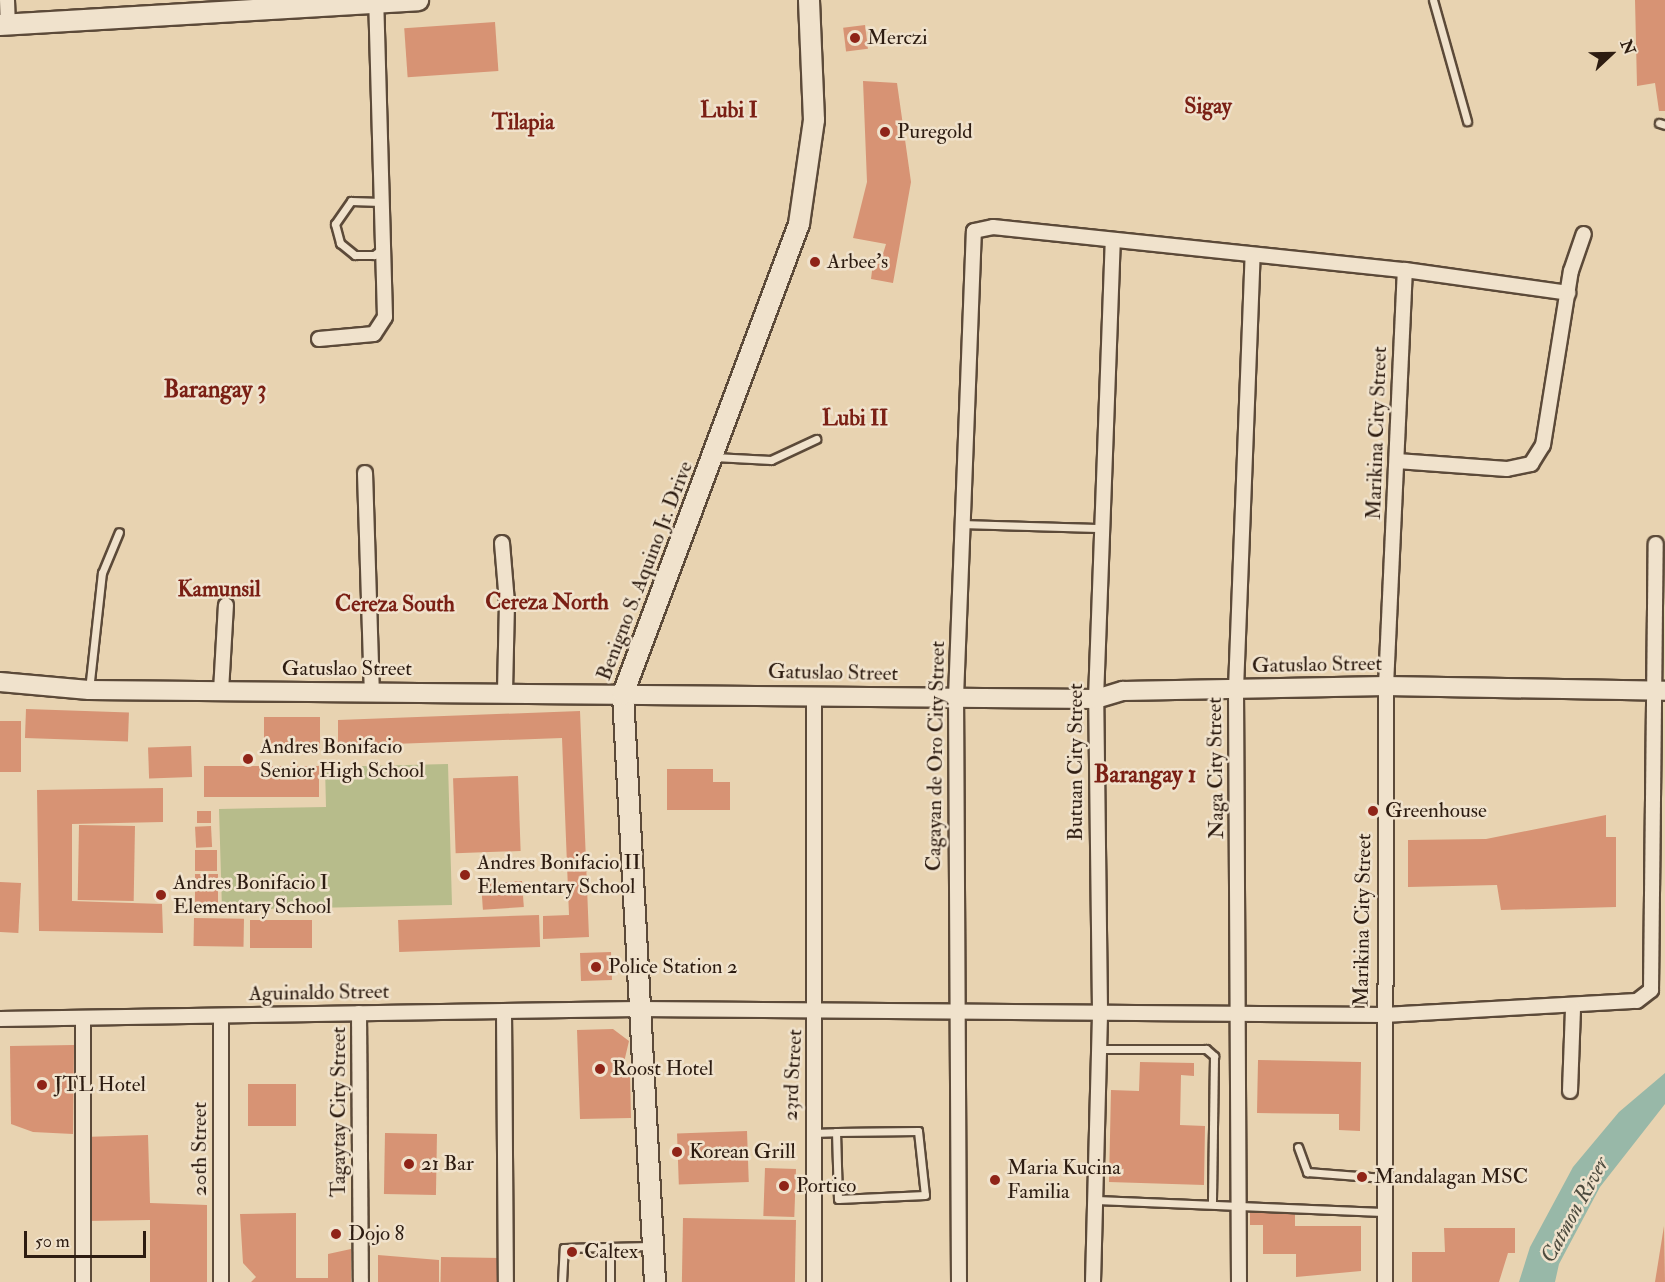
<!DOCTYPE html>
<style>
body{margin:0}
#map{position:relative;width:1665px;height:1282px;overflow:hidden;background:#e8d3b1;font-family:"IM FELL Double Pica",serif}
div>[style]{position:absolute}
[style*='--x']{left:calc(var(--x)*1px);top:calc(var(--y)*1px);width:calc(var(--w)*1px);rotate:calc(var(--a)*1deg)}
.green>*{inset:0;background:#b7bc8b}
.water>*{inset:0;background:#98b8a8}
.building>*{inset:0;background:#d79374;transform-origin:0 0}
.roads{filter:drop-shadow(2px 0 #5c4a39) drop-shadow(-2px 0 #5c4a39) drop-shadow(0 2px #5c4a39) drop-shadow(0 -2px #5c4a39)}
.service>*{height:7px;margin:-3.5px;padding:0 3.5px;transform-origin:3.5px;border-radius:3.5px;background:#f0e2cc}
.minor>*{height:14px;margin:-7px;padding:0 7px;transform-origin:7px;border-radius:7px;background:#f0e2cc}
.tertiary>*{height:18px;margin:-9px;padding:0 9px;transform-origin:9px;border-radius:9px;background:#f0e2cc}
.secondary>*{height:20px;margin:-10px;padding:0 10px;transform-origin:10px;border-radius:10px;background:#f0e2cc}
.dots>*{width:16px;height:16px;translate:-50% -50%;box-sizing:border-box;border:3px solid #f0e2cc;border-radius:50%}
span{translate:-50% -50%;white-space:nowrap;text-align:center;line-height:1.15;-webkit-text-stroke:5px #f0e2cc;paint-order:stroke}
.poi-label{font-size:21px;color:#2d1c11}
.left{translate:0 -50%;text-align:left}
.street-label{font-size:21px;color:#2d1c11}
.neighbourhood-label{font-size:22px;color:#7a1f14;font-weight:700}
.water-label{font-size:22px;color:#4d4b3e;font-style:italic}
.quarter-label{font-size:24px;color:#7a1f14;font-weight:700}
.north{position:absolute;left:1581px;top:24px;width:60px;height:60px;-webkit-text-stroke:4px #f0e2cc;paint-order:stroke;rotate:68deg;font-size:16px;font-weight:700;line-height:24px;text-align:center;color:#2d1c11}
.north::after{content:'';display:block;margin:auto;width:21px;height:27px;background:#2d1c11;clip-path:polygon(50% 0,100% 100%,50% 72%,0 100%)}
.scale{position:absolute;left:24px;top:1231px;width:122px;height:27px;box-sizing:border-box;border:3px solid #2d1c11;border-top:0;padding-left:8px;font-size:18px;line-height:21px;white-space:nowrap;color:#2d1c11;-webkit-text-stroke:4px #f0e2cc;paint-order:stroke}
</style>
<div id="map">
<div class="green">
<i style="clip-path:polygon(448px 764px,452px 905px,222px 910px,219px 809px,326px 807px,325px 767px)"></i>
</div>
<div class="water">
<i style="clip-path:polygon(1665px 1073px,1665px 1104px,1600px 1187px,1559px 1264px,1555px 1282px,1519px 1282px,1530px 1247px,1573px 1167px,1619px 1112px)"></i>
</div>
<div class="building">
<i style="clip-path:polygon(1635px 0,1665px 0,1665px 111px,1659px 111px,1655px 83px,1637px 86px)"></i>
<i style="left:495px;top:22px;width:49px;height:91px;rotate:86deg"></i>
<i style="left:865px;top:25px;width:24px;height:22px;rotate:83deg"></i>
<i style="clip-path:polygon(863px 81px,897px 83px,911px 182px,893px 283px,871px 279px,873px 263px,880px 264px,886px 244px,853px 238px,867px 182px)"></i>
<i style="left:26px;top:709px;width:103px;height:29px;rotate:2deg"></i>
<i style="clip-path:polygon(580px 711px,589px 937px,543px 939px,543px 916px,569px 915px,562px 738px,338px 746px,338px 720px)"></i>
<i style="left:264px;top:717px;width:56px;height:33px"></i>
<i style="left:0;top:721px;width:21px;height:51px"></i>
<i style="left:191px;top:746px;width:31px;height:43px;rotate:88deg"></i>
<i style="left:319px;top:766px;width:31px;height:115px;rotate:90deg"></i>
<i style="clip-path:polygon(667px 769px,713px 769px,713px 782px,730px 782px,730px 810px,667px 810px)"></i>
<i style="left:518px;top:776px;width:75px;height:65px;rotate:88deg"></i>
<i style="clip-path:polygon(163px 788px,163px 822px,72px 824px,72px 901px,162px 904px,163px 933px,39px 931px,37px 790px)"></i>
<i style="left:197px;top:811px;width:14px;height:12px"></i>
<i style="clip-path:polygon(1606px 815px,1606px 837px,1616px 837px,1616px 907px,1501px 910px,1497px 885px,1408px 887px,1408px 840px,1486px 839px)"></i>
<i style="left:79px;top:825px;width:56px;height:75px;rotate:1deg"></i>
<i style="left:211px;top:826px;width:21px;height:16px;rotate:87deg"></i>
<i style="left:217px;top:850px;width:21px;height:22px;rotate:90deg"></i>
<i style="left:195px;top:874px;width:23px;height:30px"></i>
<i style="left:522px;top:881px;width:26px;height:41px;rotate:86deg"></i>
<i style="left:0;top:882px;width:21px;height:50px;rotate:3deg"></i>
<i style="left:539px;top:915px;width:32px;height:141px;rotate:88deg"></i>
<i style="left:194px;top:918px;width:50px;height:28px;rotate:1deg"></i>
<i style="left:250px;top:920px;width:62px;height:28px"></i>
<i style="left:611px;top:952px;width:28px;height:31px;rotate:88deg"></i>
<i style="clip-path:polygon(613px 1029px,629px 1041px,621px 1075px,630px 1074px,631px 1118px,580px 1119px,577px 1030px)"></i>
<i style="clip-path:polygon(74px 1045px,73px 1134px,33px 1132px,11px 1124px,10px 1046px)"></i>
<i style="clip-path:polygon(1258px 1060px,1361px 1062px,1360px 1131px,1339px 1130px,1339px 1114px,1257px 1113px)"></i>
<i style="clip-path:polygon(1140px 1062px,1194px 1063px,1194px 1076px,1181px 1075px,1180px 1125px,1205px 1126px,1204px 1185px,1109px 1182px,1111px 1090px,1139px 1091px)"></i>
<i style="left:248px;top:1084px;width:48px;height:42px"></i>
<i style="left:747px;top:1131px;width:51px;height:70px;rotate:88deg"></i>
<i style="left:385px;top:1133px;width:52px;height:61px;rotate:1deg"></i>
<i style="clip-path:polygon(148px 1135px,150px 1203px,207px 1205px,207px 1282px,150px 1282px,150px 1220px,85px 1221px,83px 1137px)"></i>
<i style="left:765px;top:1168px;width:31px;height:48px;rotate:2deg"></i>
<i style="clip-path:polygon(1250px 1205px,1295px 1205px,1295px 1226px,1361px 1226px,1361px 1271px,1296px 1277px,1296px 1254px,1263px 1254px,1263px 1225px,1250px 1225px)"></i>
<i style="clip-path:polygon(296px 1213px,296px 1278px,328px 1278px,328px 1254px,351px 1249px,351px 1282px,251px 1282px,256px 1277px,243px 1263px,240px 1214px)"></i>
<i style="left:683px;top:1218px;width:113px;height:64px;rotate:1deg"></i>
<i style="clip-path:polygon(1664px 1226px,1665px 1282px,1655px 1282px)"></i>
<i style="clip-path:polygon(1444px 1228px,1515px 1228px,1515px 1253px,1508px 1253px,1499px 1282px,1412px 1282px,1412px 1252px,1445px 1252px)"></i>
<i style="clip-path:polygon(378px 1255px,439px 1260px,439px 1282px,378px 1282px)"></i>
<i style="left:441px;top:1257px;width:59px;height:25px;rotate:1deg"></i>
</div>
<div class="roads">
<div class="service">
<i style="--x:1433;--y:0;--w:126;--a:74.3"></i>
<i style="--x:1659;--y:123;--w:6;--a:18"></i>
<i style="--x:381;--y:202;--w:30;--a:-178"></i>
<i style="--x:351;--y:201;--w:28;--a:125"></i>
<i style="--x:335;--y:224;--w:20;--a:75"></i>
<i style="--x:340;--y:243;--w:19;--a:39"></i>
<i style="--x:355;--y:255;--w:19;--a:0"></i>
<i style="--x:374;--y:255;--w:11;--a:-38"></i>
<i style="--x:714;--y:457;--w:57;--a:3"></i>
<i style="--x:771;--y:460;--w:50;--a:-25"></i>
<i style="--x:964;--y:524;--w:138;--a:1.7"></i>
<i style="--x:89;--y:690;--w:118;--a:-83.7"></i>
<i style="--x:102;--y:573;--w:44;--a:-67.5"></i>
<i style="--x:1099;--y:1049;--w:107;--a:0"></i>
<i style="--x:1206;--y:1049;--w:11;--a:41"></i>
<i style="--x:1214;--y:1056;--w:146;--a:90.8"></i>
<i style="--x:812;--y:1133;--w:24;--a:-2"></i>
<i style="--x:836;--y:1132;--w:82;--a:-0.7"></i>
<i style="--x:918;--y:1131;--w:64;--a:83.8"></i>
<i style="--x:925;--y:1195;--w:87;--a:177.4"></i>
<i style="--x:838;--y:1199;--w:67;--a:-91.7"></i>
<i style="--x:1298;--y:1147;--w:27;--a:70"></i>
<i style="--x:1307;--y:1172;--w:77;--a:4.5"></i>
<i style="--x:1094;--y:1200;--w:291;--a:2.4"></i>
<i style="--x:610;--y:1249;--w:33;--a:90"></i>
<i style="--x:562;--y:1282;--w:34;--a:-87"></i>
<i style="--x:564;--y:1248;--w:87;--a:-1.3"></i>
</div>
<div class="minor">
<i style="--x:7;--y:0;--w:24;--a:88"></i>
<i style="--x:319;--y:339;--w:55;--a:-5.2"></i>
<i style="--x:374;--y:334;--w:20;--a:-57"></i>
<i style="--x:385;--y:317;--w:313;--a:-91.6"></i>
<i style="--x:1397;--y:461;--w:110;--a:4.2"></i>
<i style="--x:1507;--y:469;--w:25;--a:-12"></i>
<i style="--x:1531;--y:464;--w:22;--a:-58"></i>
<i style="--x:1543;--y:445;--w:176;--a:-80.9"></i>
<i style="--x:1571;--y:271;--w:39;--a:-71"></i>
<i style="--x:365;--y:473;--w:219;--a:88.2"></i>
<i style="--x:502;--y:543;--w:60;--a:85.2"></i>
<i style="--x:507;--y:603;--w:88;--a:91.3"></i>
<i style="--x:221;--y:691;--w:86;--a:-86.7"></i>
<i style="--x:504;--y:1011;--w:271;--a:89.6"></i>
<i style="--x:359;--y:1013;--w:269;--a:89.6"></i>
<i style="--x:221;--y:1016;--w:266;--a:90"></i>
<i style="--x:0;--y:1019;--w:638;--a:-0.9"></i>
<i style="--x:638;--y:1009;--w:746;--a:0.46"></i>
<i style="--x:1384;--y:1015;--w:253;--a:-3.2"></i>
<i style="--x:1637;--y:1001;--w:18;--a:-38"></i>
<i style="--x:1651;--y:990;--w:446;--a:-89.4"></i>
<i style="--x:1570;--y:1091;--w:83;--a:-87.9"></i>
<i style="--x:83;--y:1282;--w:264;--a:-90"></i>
<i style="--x:814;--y:1282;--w:586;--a:-90"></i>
<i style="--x:959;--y:1282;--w:585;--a:-90.29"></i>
<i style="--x:956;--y:697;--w:466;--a:-87.8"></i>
<i style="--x:974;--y:231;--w:19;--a:-12"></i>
<i style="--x:993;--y:227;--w:414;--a:6"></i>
<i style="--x:1405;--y:270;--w:165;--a:8"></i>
<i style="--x:1093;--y:1282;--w:272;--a:-88.5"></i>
<i style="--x:1100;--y:1010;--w:311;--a:-90.7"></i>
<i style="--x:1096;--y:699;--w:458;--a:-87.9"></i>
<i style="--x:1239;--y:1282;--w:593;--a:-90.29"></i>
<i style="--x:1236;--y:689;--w:434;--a:-87.8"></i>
<i style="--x:1385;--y:1282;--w:596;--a:-89.9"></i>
<i style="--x:1386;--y:686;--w:416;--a:-87.4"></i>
</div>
<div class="tertiary">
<i style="--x:0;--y:682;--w:89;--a:5.1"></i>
<i style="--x:89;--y:690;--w:1007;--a:0.51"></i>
<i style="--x:1096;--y:699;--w:28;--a:-17"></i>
<i style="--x:1123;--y:691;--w:263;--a:-1.1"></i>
<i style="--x:1386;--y:686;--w:279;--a:1"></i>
</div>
<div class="secondary">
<i style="--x:0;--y:25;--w:419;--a:-3.4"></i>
<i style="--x:655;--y:1282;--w:589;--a:-93.12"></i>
<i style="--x:623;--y:694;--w:502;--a:-69.47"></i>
<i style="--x:799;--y:224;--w:105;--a:-81.8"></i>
<i style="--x:814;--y:120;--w:120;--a:-92.4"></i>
</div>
</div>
<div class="dots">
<i style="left:855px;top:38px;background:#8f2418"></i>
<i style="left:885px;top:132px;background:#8f2418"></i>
<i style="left:815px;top:262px;background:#8f2418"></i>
<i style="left:248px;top:759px;background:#8f2418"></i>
<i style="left:1373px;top:811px;background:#8f2418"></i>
<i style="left:465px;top:875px;background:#8f2418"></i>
<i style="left:161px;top:895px;background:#8f2418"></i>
<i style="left:596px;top:967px;background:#8f2418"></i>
<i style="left:600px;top:1069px;background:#8f2418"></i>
<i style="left:42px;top:1085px;background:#8f2418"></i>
<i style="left:677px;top:1152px;background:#8f2418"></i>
<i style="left:409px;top:1164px;background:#8f2418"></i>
<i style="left:1362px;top:1177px;background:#8f2418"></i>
<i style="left:995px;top:1180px;background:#8f2418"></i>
<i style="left:784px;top:1186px;background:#8f2418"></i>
<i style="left:336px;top:1234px;background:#8f2418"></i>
<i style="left:572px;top:1252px;background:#8f2418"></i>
</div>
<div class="poi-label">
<span class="left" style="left:867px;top:38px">Merczi</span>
<span class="left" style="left:897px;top:132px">Puregold</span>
<span class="left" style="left:827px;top:262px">Arbee's</span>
<span class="left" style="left:260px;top:759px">Andres Bonifacio<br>Senior High School</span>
<span class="left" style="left:1385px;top:811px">Greenhouse</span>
<span class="left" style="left:477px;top:875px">Andres Bonifacio II<br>Elementary School</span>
<span class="left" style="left:173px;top:895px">Andres Bonifacio I<br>Elementary School</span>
<span class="left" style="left:608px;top:967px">Police Station 2</span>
<span class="left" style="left:612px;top:1069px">Roost Hotel</span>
<span class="left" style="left:54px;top:1085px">JTL Hotel</span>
<span class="left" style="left:689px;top:1152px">Korean Grill</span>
<span class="left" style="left:421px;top:1164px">21 Bar</span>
<span class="left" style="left:1007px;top:1180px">Maria Kucina<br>Familia</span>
<span class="left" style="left:1374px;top:1177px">Mandalagan MSC</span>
<span class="left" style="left:796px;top:1186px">Portico</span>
<span class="left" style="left:348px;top:1234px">Dojo 8</span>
<span class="left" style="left:584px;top:1252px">Caltex</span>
</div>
<div class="street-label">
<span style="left:1377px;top:433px;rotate:-88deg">Marikina City Street</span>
<span style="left:645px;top:571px;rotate:-69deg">Benigno S. Aquino Jr. Drive</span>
<span style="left:1317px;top:665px;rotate:-1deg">Gatuslao Street</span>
<span style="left:347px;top:669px">Gatuslao Street</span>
<span style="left:833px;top:673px;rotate:1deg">Gatuslao Street</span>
<span style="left:936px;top:756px;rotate:-89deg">Cagayan de Oro City Street</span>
<span style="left:1076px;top:762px;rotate:-90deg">Butuan City Street</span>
<span style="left:1216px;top:768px;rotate:-91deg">Naga City Street</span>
<span style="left:1363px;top:920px;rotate:-89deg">Marikina City Street</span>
<span style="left:319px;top:993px;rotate:-1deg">Aguinaldo Street</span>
<span style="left:793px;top:1075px;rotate:-87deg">23rd Street</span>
<span style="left:339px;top:1112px;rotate:-90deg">Tagaytay City Street</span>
<span style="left:200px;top:1149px;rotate:-90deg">20th Street</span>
</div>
<div class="neighbourhood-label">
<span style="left:1208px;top:107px">Sigay</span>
<span style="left:729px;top:111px">Lubi I</span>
<span style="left:523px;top:123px">Tilapia</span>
<span style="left:855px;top:419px">Lubi II</span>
<span style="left:219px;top:590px">Kamunsil</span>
<span style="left:547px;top:603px">Cereza North</span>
<span style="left:395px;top:605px">Cereza South</span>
</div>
<div class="water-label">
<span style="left:1575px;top:1210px;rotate:-61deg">Catmon River</span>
</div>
<div class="quarter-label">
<span style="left:215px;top:390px">Barangay 3</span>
<span style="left:1145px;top:775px">Barangay 1</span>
</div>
<div class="north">N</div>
<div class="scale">50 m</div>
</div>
